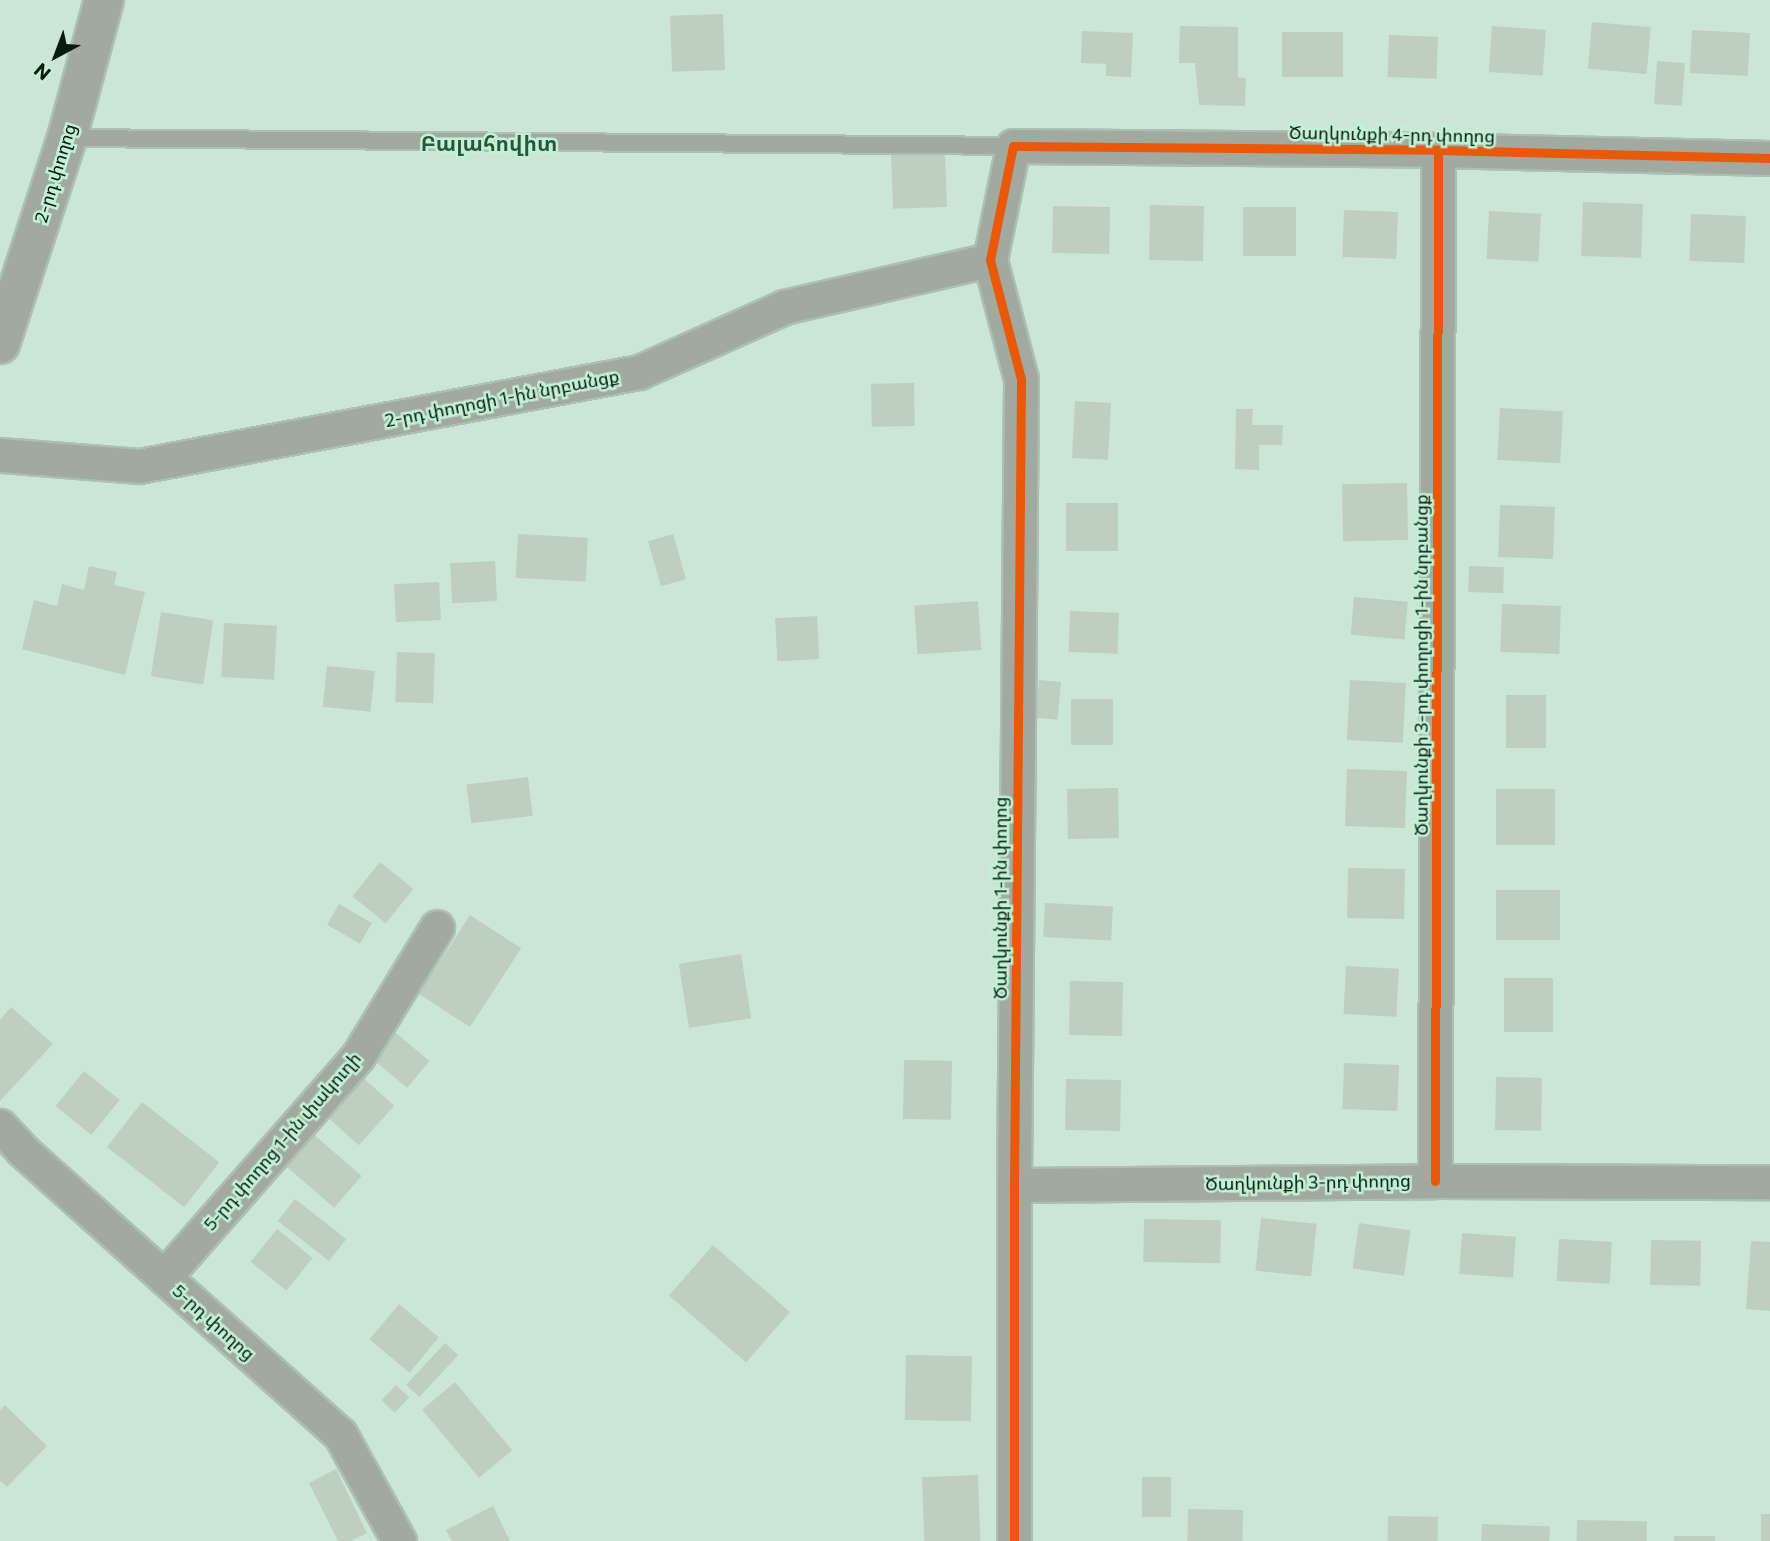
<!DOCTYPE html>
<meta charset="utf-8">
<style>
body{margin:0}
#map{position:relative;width:1770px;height:1541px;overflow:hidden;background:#cce6d6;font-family:Commissioner,"Noto Sans Armenian",sans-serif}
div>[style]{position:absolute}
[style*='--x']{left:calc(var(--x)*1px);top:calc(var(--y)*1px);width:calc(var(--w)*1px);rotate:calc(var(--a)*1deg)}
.building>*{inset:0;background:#becfc0;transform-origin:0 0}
.roads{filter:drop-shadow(2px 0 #abc0b3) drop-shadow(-2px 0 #abc0b3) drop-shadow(0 2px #abc0b3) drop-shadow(0 -2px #abc0b3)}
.service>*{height:16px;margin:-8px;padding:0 8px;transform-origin:8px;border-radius:8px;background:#a2aaa0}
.minor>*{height:33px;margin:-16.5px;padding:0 16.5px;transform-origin:16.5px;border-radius:16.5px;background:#a2aaa0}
.tertiary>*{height:38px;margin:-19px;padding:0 19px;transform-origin:19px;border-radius:19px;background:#a2aaa0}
.cycleway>*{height:9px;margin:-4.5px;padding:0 4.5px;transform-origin:4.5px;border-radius:4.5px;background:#e8590c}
span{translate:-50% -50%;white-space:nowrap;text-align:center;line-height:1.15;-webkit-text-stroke:5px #c2f1d3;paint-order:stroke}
.street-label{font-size:18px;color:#091a10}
.quarter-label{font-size:21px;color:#2a543c;font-weight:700}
.north{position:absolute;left:21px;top:21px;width:70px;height:70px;-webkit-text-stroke:5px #c2f1d3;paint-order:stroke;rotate:221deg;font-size:19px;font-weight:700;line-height:28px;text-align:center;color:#091a10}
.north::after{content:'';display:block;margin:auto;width:24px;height:32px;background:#091a10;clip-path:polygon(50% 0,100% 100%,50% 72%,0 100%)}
</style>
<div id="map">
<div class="building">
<i style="left:723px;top:14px;width:56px;height:53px;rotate:88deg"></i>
<i style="left:1592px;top:22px;width:59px;height:47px;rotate:5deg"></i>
<i style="clip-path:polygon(1180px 26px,1238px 27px,1238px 77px,1246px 78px,1245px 106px,1199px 105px,1195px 63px,1179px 63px)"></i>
<i style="left:1492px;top:26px;width:54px;height:46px;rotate:4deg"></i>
<i style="left:1692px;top:30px;width:58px;height:43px;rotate:3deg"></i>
<i style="clip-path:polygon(1082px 31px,1133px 33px,1131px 77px,1106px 76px,1106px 64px,1081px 63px)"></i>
<i style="left:1282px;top:32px;width:61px;height:45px"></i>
<i style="left:1389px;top:35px;width:49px;height:42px;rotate:2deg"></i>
<i style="left:1657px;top:61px;width:28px;height:43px;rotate:4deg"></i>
<i style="left:945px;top:150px;width:57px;height:54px;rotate:88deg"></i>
<i style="left:1583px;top:202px;width:60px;height:54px;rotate:2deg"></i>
<i style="left:1150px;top:205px;width:54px;height:55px;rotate:1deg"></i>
<i style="left:1053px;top:206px;width:57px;height:47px;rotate:1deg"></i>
<i style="left:1243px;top:207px;width:53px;height:49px"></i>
<i style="left:1344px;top:210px;width:54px;height:47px;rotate:2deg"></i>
<i style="left:1489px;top:211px;width:52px;height:48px;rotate:3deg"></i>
<i style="left:1691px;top:214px;width:55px;height:47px;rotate:2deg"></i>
<i style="left:914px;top:383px;width:43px;height:43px;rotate:89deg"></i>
<i style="left:1075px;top:401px;width:36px;height:57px;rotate:3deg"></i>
<i style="left:1500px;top:408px;width:63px;height:52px;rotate:3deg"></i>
<i style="clip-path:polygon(1236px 409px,1253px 409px,1252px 425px,1283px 425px,1282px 445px,1259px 445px,1259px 470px,1235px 469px)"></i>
<i style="left:1407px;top:483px;width:57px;height:65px;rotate:89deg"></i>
<i style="left:1066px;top:503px;width:52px;height:48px"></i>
<i style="left:1500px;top:505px;width:55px;height:52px;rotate:2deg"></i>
<i style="left:518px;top:534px;width:70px;height:44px;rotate:3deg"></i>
<i style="left:673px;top:534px;width:47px;height:26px;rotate:74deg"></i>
<i style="left:495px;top:561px;width:40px;height:45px;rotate:87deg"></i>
<i style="clip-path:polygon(89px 566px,117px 572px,114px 585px,145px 592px,125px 675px,22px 649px,34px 600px,57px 606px,62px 584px,84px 590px)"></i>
<i style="left:1469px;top:566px;width:35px;height:26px;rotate:2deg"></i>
<i style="left:439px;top:582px;width:38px;height:45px;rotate:87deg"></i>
<i style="left:1354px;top:597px;width:54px;height:38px;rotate:5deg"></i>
<i style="left:978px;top:601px;width:49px;height:64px;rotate:86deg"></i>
<i style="left:1502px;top:604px;width:59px;height:48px;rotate:2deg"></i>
<i style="left:1070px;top:611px;width:49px;height:41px;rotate:2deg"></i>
<i style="left:161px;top:612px;width:53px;height:65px;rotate:9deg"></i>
<i style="left:817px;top:616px;width:43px;height:42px;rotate:87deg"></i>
<i style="left:224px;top:623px;width:53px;height:54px;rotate:3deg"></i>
<i style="left:397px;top:652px;width:38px;height:50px;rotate:2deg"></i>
<i style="left:327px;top:666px;width:48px;height:41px;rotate:6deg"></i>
<i style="left:1039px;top:680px;width:22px;height:38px;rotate:5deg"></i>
<i style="left:1350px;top:680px;width:56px;height:60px;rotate:3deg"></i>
<i style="left:1506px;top:695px;width:40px;height:53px"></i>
<i style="left:1071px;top:699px;width:42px;height:46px"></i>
<i style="left:1347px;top:769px;width:60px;height:57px;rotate:2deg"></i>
<i style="left:528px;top:777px;width:39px;height:62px;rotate:83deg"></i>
<i style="left:1118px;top:788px;width:50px;height:51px;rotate:89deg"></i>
<i style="left:1496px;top:789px;width:59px;height:56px"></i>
<i style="left:380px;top:862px;width:43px;height:44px;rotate:39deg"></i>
<i style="left:1348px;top:868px;width:57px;height:50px;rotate:1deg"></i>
<i style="left:1496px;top:890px;width:64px;height:50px"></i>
<i style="left:1045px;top:903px;width:68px;height:34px;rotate:3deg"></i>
<i style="left:339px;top:904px;width:38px;height:24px;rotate:30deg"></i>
<i style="left:470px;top:915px;width:61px;height:94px;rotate:33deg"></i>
<i style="left:741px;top:954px;width:65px;height:63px;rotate:81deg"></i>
<i style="left:1346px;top:966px;width:53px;height:48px;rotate:3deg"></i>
<i style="left:1504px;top:978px;width:49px;height:54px"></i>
<i style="left:1070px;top:981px;width:53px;height:54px;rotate:1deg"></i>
<i style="clip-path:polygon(11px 1007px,53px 1044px,0 1101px,0 1020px)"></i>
<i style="left:395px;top:1032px;width:45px;height:35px;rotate:40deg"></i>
<i style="left:904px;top:1060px;width:48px;height:59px;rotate:1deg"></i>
<i style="left:1344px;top:1063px;width:55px;height:46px;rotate:2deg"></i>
<i style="left:84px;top:1071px;width:46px;height:45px;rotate:39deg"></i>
<i style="left:360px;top:1075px;width:46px;height:53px;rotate:42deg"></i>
<i style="left:1496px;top:1077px;width:46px;height:53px;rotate:1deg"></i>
<i style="left:1066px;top:1079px;width:55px;height:51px;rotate:1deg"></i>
<i style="left:142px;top:1102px;width:98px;height:57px;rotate:38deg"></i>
<i style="left:311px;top:1132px;width:67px;height:42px;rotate:41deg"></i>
<i style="left:295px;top:1199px;width:65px;height:28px;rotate:38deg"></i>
<i style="left:1261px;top:1218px;width:56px;height:53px;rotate:6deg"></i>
<i style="left:1144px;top:1219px;width:77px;height:43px;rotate:1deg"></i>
<i style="left:1359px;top:1223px;width:52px;height:46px;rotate:8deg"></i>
<i style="left:277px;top:1229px;width:46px;height:42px;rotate:39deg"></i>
<i style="left:1462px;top:1233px;width:54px;height:41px;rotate:4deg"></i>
<i style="left:1559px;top:1239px;width:53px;height:42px;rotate:3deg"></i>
<i style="left:1651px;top:1240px;width:50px;height:45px;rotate:1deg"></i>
<i style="clip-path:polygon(1751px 1241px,1770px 1242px,1770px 1311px,1746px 1309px)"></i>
<i style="left:713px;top:1245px;width:102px;height:67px;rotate:41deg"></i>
<i style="left:399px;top:1304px;width:52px;height:46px;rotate:40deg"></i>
<i style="left:445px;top:1343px;width:18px;height:57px;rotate:43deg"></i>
<i style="left:906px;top:1355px;width:66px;height:65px;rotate:1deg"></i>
<i style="left:455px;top:1382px;width:89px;height:43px;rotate:50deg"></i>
<i style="left:396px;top:1385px;width:18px;height:21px;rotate:43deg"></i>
<i style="clip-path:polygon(5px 1405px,47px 1446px,7px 1487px,0 1481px,0 1410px)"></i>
<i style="clip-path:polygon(336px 1469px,367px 1533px,351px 1541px,338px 1541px,309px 1483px)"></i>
<i style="left:978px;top:1475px;width:66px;height:56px;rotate:88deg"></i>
<i style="left:1142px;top:1477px;width:29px;height:40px"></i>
<i style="clip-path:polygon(493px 1506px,510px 1541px,452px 1541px,446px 1530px)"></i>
<i style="left:1188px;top:1509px;width:55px;height:32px;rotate:1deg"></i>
<i style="left:1761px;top:1514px;width:9px;height:27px"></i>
<i style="left:1388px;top:1516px;width:50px;height:25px;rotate:1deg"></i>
<i style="left:1577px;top:1520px;width:70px;height:21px;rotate:1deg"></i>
<i style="left:1482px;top:1524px;width:68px;height:17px;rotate:2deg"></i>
<i style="left:1674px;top:1536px;width:41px;height:5px"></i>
</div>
<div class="roads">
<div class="service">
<i style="--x:67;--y:138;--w:946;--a:0.48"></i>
</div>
<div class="minor">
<i style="--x:0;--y:455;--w:139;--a:4.5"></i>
<i style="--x:139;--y:466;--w:509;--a:-10.65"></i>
<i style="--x:639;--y:372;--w:159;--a:-24.1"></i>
<i style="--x:784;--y:307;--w:211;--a:-12.9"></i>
<i style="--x:0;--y:1126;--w:33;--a:47"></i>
<i style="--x:22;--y:1150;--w:426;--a:41.8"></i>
<i style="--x:340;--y:1434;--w:122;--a:61.1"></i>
<i style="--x:1435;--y:1181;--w:1031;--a:-89.83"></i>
<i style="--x:1014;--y:1185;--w:421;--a:-0.5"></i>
<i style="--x:1435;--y:1181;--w:335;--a:0.2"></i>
<i style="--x:164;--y:1277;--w:294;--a:-48.7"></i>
<i style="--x:358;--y:1056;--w:151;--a:-58.5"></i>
<i style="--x:1014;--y:1541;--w:356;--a:-90"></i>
<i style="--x:1014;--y:1185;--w:806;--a:-89.5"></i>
<i style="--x:1021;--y:379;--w:123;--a:-104.6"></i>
<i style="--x:990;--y:260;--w:116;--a:-78.6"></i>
<i style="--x:1013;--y:146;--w:425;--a:0.5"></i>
<i style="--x:1438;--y:150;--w:332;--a:1.4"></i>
</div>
<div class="tertiary">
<i style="--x:0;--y:344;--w:217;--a:-72"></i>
<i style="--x:67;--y:138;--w:143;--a:-75"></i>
</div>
</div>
<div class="cycleway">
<i style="--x:1435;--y:1181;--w:1031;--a:-89.83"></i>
<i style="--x:1014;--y:1541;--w:356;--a:-90"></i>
<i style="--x:1014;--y:1185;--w:806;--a:-89.5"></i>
<i style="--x:1021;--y:379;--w:123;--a:-104.6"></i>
<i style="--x:990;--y:260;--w:116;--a:-78.6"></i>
<i style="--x:1013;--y:146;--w:425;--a:0.5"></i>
<i style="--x:1438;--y:150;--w:332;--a:1.4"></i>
</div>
<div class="street-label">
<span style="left:1392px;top:134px;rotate:1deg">Ծաղկունքի 4-րդ փողոց</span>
<span style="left:55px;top:173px;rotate:-73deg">2-րդ փողոց</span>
<span style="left:502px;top:398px;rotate:-11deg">2-րդ փողոցի 1-ին նրբանցք</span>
<span style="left:1421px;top:665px;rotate:-90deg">Ծաղկունքի 3-րդ փողոցի 1-ին նրբանցք</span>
<span style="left:1000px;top:898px;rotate:-90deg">Ծաղկունքի 1-ին փողոց</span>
<span style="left:282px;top:1141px;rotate:-49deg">5-րդ փողոց 1-ին փակուղի</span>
<span style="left:1308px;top:1182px;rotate:-1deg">Ծաղկունքի 3-րդ փողոց</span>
<span style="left:214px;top:1322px;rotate:42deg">5-րդ փողոց</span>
</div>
<div class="quarter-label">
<span style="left:489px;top:143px">Բալահովիտ</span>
</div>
<div class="north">N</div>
</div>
